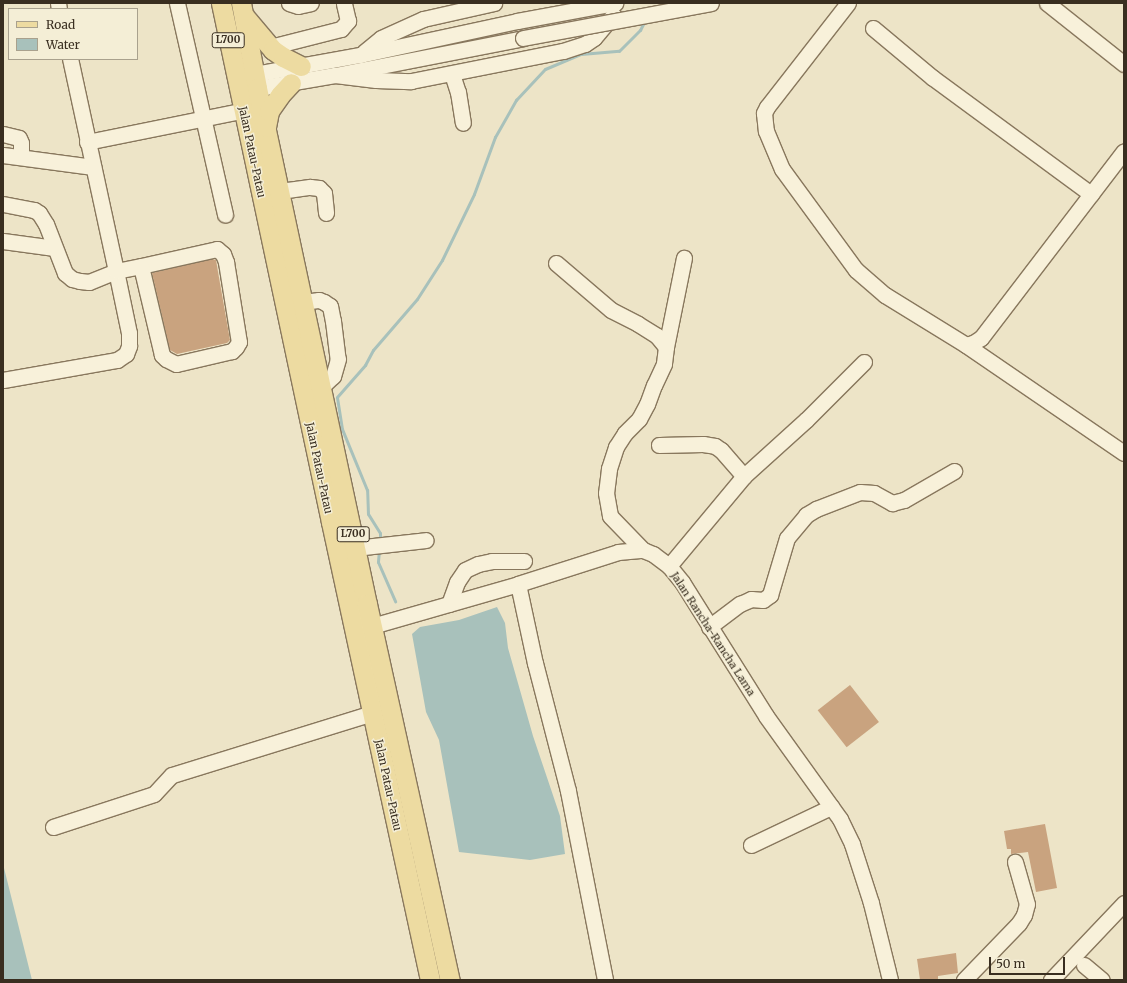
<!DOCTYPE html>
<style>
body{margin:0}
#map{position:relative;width:1127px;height:983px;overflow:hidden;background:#ede4c7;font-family:Merriweather,serif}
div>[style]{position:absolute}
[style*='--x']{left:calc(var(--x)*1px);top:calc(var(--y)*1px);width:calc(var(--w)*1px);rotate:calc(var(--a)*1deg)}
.water>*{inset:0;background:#a8c1bb}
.stream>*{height:3px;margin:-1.5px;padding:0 1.5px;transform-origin:1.5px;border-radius:1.5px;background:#a8c1bb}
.building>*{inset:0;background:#c9a37f;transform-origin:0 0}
.roads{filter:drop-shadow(1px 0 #88775d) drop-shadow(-1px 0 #88775d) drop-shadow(0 1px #88775d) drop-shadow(0 -1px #88775d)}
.minor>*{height:15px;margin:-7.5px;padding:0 7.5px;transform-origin:7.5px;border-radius:7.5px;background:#f8f1da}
.major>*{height:19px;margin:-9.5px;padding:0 9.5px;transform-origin:9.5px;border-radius:9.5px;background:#eddba1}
.bridges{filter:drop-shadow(1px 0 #88775d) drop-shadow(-1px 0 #88775d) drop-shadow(0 1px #88775d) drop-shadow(0 -1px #88775d)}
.minor-bridge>*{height:15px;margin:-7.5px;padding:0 7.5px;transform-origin:7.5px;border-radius:7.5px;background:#f8f1da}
span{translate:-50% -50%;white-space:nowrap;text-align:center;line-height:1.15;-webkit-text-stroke:3px #f4eed6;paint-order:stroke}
.shield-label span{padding:1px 3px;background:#f4eed6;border:1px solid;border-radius:3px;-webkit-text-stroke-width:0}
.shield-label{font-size:10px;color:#392e20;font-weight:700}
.street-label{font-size:11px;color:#392e20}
.frame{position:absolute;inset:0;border:4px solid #392e20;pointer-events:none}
.legend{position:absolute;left:8px;top:8px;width:130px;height:52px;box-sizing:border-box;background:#f4eed6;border:1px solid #a9a18d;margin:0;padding:5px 7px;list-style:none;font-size:12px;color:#392e20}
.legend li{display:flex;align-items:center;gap:8px;height:20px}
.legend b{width:20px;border:1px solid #a9a18d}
.scale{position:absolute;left:989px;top:957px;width:76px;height:18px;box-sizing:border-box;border:2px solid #392e20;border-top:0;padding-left:5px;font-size:12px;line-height:14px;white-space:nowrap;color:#392e20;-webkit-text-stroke:3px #f4eed6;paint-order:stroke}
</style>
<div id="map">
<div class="water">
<i style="clip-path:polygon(497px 607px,505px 623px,508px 648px,533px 736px,560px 816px,565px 854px,530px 860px,459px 852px,439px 740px,426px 712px,412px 634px,420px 627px,459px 620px)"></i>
<i style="clip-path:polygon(3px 864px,32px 980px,3px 980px)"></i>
</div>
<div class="stream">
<i style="--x:380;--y:540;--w:7;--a:-90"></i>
<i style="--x:380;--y:533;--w:22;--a:-122"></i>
<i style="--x:368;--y:514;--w:24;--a:-92"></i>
<i style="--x:367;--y:490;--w:66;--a:-112.3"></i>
<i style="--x:342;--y:429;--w:32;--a:-99"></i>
<i style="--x:337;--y:397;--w:43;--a:-48.8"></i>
<i style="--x:365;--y:365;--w:17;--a:-62"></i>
<i style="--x:373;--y:350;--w:67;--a:-49.2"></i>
<i style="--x:417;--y:299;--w:46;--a:-57.3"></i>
<i style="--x:442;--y:260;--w:73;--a:-64.1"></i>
<i style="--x:474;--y:194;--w:61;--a:-69.8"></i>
<i style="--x:495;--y:137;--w:43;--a:-60.4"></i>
<i style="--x:516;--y:100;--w:42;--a:-46.9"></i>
<i style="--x:545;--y:69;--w:39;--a:-23"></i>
<i style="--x:581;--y:54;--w:38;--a:-5"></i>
<i style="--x:619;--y:51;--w:30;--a:-45"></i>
<i style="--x:640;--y:30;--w:11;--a:-63"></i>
<i style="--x:379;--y:550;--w:12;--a:95"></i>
<i style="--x:378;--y:562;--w:43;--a:66.4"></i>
</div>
<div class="building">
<i style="clip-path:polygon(212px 259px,216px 260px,218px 272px,230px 340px,227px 343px,177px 354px,170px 350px,152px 273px)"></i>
<i style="left:850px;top:685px;width:47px;height:41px;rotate:52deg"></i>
<i style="clip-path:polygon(1045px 824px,1057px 888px,1036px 892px,1028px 852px,1011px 854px,1011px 849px,1007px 849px,1004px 831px)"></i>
<i style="clip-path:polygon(956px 953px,958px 973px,938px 976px,938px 980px,920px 980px,917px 959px)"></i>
</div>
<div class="roads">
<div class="minor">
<i style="--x:58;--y:3;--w:6;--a:81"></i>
<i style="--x:177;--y:3;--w:217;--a:77.2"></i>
<i style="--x:289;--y:3;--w:9;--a:18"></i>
<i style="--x:298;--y:6;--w:13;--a:-13"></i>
<i style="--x:848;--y:3;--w:132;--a:127.9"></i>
<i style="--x:767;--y:107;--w:7;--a:117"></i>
<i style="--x:764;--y:113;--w:18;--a:84"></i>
<i style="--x:766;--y:131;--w:41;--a:67.2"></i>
<i style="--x:782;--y:169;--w:125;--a:53.8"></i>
<i style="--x:856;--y:270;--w:38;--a:41"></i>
<i style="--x:885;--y:295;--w:95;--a:31.7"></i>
<i style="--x:966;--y:345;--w:7;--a:-16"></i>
<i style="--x:973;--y:343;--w:9;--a:-32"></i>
<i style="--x:981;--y:338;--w:235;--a:-52.6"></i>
<i style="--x:1047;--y:3;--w:98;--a:38.4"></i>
<i style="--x:873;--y:28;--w:78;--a:39.8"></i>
<i style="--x:933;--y:78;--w:196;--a:36.3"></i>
<i style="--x:270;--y:47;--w:73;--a:-14.2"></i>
<i style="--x:341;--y:29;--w:11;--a:-49"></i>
<i style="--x:348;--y:21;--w:18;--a:-103"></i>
<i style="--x:364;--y:52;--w:22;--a:-39"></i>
<i style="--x:381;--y:38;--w:46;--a:-24.3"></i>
<i style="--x:423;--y:19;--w:73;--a:-12.7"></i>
<i style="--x:452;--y:74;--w:19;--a:72"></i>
<i style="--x:458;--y:92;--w:31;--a:81"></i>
<i style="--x:335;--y:75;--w:41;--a:7"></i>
<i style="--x:376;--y:80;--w:35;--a:2"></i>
<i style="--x:411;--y:81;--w:155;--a:-11.2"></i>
<i style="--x:563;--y:51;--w:23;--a:-18"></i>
<i style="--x:585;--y:44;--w:11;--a:-34"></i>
<i style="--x:594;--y:38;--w:30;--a:-50"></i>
<i style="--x:244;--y:76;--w:118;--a:-10.3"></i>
<i style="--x:360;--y:55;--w:161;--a:-12.2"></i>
<i style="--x:517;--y:21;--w:100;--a:-10.4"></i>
<i style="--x:247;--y:90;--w:89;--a:-9.7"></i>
<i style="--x:335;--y:75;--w:192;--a:-11.1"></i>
<i style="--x:3;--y:134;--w:16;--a:14"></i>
<i style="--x:19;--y:138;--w:5;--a:68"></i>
<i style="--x:21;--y:143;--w:14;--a:90"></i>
<i style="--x:87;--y:142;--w:171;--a:-11.4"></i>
<i style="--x:3;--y:155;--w:91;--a:7.6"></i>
<i style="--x:280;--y:191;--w:30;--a:-8"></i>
<i style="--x:310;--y:187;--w:9;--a:6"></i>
<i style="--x:319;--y:188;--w:7;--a:45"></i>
<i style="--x:324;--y:193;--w:20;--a:84"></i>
<i style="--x:3;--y:204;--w:32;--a:11"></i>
<i style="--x:34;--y:210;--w:6;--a:31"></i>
<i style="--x:39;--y:213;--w:13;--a:58"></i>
<i style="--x:46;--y:224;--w:53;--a:68.8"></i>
<i style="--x:65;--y:273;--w:9;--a:41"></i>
<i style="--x:72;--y:279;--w:8;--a:14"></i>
<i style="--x:80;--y:281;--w:9;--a:6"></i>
<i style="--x:89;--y:282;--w:29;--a:-22"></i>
<i style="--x:116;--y:271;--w:25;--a:-11"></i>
<i style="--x:141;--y:266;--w:78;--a:-12.6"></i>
<i style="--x:217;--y:249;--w:8;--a:40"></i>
<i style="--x:223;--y:254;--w:9;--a:69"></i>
<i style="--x:226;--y:262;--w:81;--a:80.8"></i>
<i style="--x:239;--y:342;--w:6;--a:121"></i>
<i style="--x:236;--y:347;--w:6;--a:135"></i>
<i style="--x:232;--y:351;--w:57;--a:166.9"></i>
<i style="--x:176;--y:364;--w:11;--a:-153"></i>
<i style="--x:166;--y:359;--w:6;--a:-135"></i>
<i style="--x:162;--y:355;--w:91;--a:-103.3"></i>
<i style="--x:3;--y:241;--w:52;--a:7.7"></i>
<i style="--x:556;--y:263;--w:72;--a:40.5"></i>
<i style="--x:611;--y:310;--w:30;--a:27"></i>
<i style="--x:638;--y:324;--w:22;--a:32"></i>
<i style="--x:657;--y:336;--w:14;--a:51"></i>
<i style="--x:666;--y:347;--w:17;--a:97"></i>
<i style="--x:664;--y:364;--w:23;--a:115"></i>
<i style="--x:654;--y:385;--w:20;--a:110"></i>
<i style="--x:647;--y:404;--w:17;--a:118"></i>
<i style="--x:639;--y:419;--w:20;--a:135"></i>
<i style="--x:625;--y:433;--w:17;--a:123"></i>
<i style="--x:616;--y:447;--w:23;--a:108"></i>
<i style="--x:609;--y:469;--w:24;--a:97"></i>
<i style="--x:606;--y:493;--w:23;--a:80"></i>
<i style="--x:610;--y:516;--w:47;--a:45.9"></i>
<i style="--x:304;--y:302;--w:15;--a:-8"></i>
<i style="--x:319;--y:300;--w:5;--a:22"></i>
<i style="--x:324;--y:302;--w:7;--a:34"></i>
<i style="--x:330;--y:306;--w:15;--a:79"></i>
<i style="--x:333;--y:321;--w:38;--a:83"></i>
<i style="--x:338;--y:359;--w:18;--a:106"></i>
<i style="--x:333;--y:376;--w:16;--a:137"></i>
<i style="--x:966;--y:345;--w:191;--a:34.4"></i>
<i style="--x:666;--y:347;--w:91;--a:-78.6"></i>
<i style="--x:3;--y:380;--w:116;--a:-10"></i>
<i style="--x:117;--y:360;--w:11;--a:-34"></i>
<i style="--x:126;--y:354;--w:9;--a:-69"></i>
<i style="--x:129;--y:346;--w:13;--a:-90"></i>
<i style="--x:129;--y:333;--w:63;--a:-101.8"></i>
<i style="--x:116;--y:271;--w:217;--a:-102.2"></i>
<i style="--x:659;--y:445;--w:44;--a:-1.3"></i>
<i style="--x:703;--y:444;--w:12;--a:9"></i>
<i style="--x:715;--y:446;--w:7;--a:34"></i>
<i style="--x:721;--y:450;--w:35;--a:49"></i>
<i style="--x:355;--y:548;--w:71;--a:-6.4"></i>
<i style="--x:669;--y:566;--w:117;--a:-50.2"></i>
<i style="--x:744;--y:476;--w:84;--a:-42.1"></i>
<i style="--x:806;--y:420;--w:82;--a:-45"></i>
<i style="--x:518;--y:584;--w:81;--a:77.9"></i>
<i style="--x:535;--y:663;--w:132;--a:75.5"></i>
<i style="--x:568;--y:791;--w:193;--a:78.9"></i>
<i style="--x:449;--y:604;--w:23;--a:-70"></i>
<i style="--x:457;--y:582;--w:14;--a:-56"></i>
<i style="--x:465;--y:570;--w:14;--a:-25"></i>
<i style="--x:478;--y:564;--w:14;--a:-12"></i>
<i style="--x:492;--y:561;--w:32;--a:0"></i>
<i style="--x:372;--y:626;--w:152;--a:-16"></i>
<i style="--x:518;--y:584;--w:105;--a:-17.7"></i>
<i style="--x:618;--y:552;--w:25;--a:-5"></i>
<i style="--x:643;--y:550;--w:11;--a:22"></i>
<i style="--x:653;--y:554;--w:20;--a:37"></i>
<i style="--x:669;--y:566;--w:21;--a:51"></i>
<i style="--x:682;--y:582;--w:158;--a:57.9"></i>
<i style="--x:766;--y:716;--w:127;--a:54.3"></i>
<i style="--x:840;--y:819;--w:28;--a:64"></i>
<i style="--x:852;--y:844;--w:62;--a:72.1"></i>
<i style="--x:871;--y:903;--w:79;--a:76.1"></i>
<i style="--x:709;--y:627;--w:39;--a:-37"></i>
<i style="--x:740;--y:604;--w:12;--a:-24"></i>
<i style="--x:751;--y:599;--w:12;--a:5"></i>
<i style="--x:763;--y:600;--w:9;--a:-36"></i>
<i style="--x:770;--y:595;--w:59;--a:-73.4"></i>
<i style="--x:787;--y:538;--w:30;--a:-50"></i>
<i style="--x:806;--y:515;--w:12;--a:-31"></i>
<i style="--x:816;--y:509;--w:47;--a:-21.1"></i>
<i style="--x:860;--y:492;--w:14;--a:4"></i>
<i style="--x:874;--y:493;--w:21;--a:29"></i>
<i style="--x:892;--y:503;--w:12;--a:-14"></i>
<i style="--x:904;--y:500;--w:58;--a:-30.1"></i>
<i style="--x:53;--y:827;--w:106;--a:-18.1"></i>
<i style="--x:154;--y:794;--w:26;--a:-47"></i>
<i style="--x:172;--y:775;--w:209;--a:-17.2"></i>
<i style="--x:751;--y:845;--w:89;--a:-25.4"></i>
<i style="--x:1084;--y:965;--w:23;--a:40"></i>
<i style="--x:964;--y:980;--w:79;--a:-46"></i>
<i style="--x:1019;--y:923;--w:9;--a:-58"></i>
<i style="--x:1024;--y:915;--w:11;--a:-75"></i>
<i style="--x:1027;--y:904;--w:44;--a:-105.9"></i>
<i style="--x:1051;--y:980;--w:106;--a:-46.5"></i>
</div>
<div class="major">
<i style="--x:221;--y:3;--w:531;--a:78.03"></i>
<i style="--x:331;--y:522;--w:469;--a:77.8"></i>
<i style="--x:241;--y:3;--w:86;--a:79.3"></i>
<i style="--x:257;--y:88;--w:528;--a:77.97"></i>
<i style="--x:367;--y:604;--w:385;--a:77.6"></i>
<i style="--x:245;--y:17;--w:43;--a:49.7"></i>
<i style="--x:273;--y:50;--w:12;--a:35"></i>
<i style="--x:283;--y:57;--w:20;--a:27"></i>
<i style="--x:266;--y:127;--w:16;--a:-79"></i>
<i style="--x:269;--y:111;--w:19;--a:-55"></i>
<i style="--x:280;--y:95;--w:16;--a:-47"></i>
</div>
</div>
<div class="bridges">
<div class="minor-bridge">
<i style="--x:523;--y:38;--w:191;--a:-10.5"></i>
</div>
</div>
<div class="shield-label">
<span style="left:228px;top:40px">L700</span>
<span style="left:353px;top:534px">L700</span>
</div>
<div class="street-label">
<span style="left:252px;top:152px;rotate:78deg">Jalan Patau-Patau</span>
<span style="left:319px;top:468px;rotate:78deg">Jalan Patau-Patau</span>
<span style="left:713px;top:634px;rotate:57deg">Jalan Rancha-Rancha Lama</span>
<span style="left:388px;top:785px;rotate:78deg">Jalan Patau-Patau</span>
</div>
<div class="frame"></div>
<ul class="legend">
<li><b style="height:5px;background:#eddba1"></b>Road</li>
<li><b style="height:11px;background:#a8c1bb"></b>Water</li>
</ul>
<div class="scale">50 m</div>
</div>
